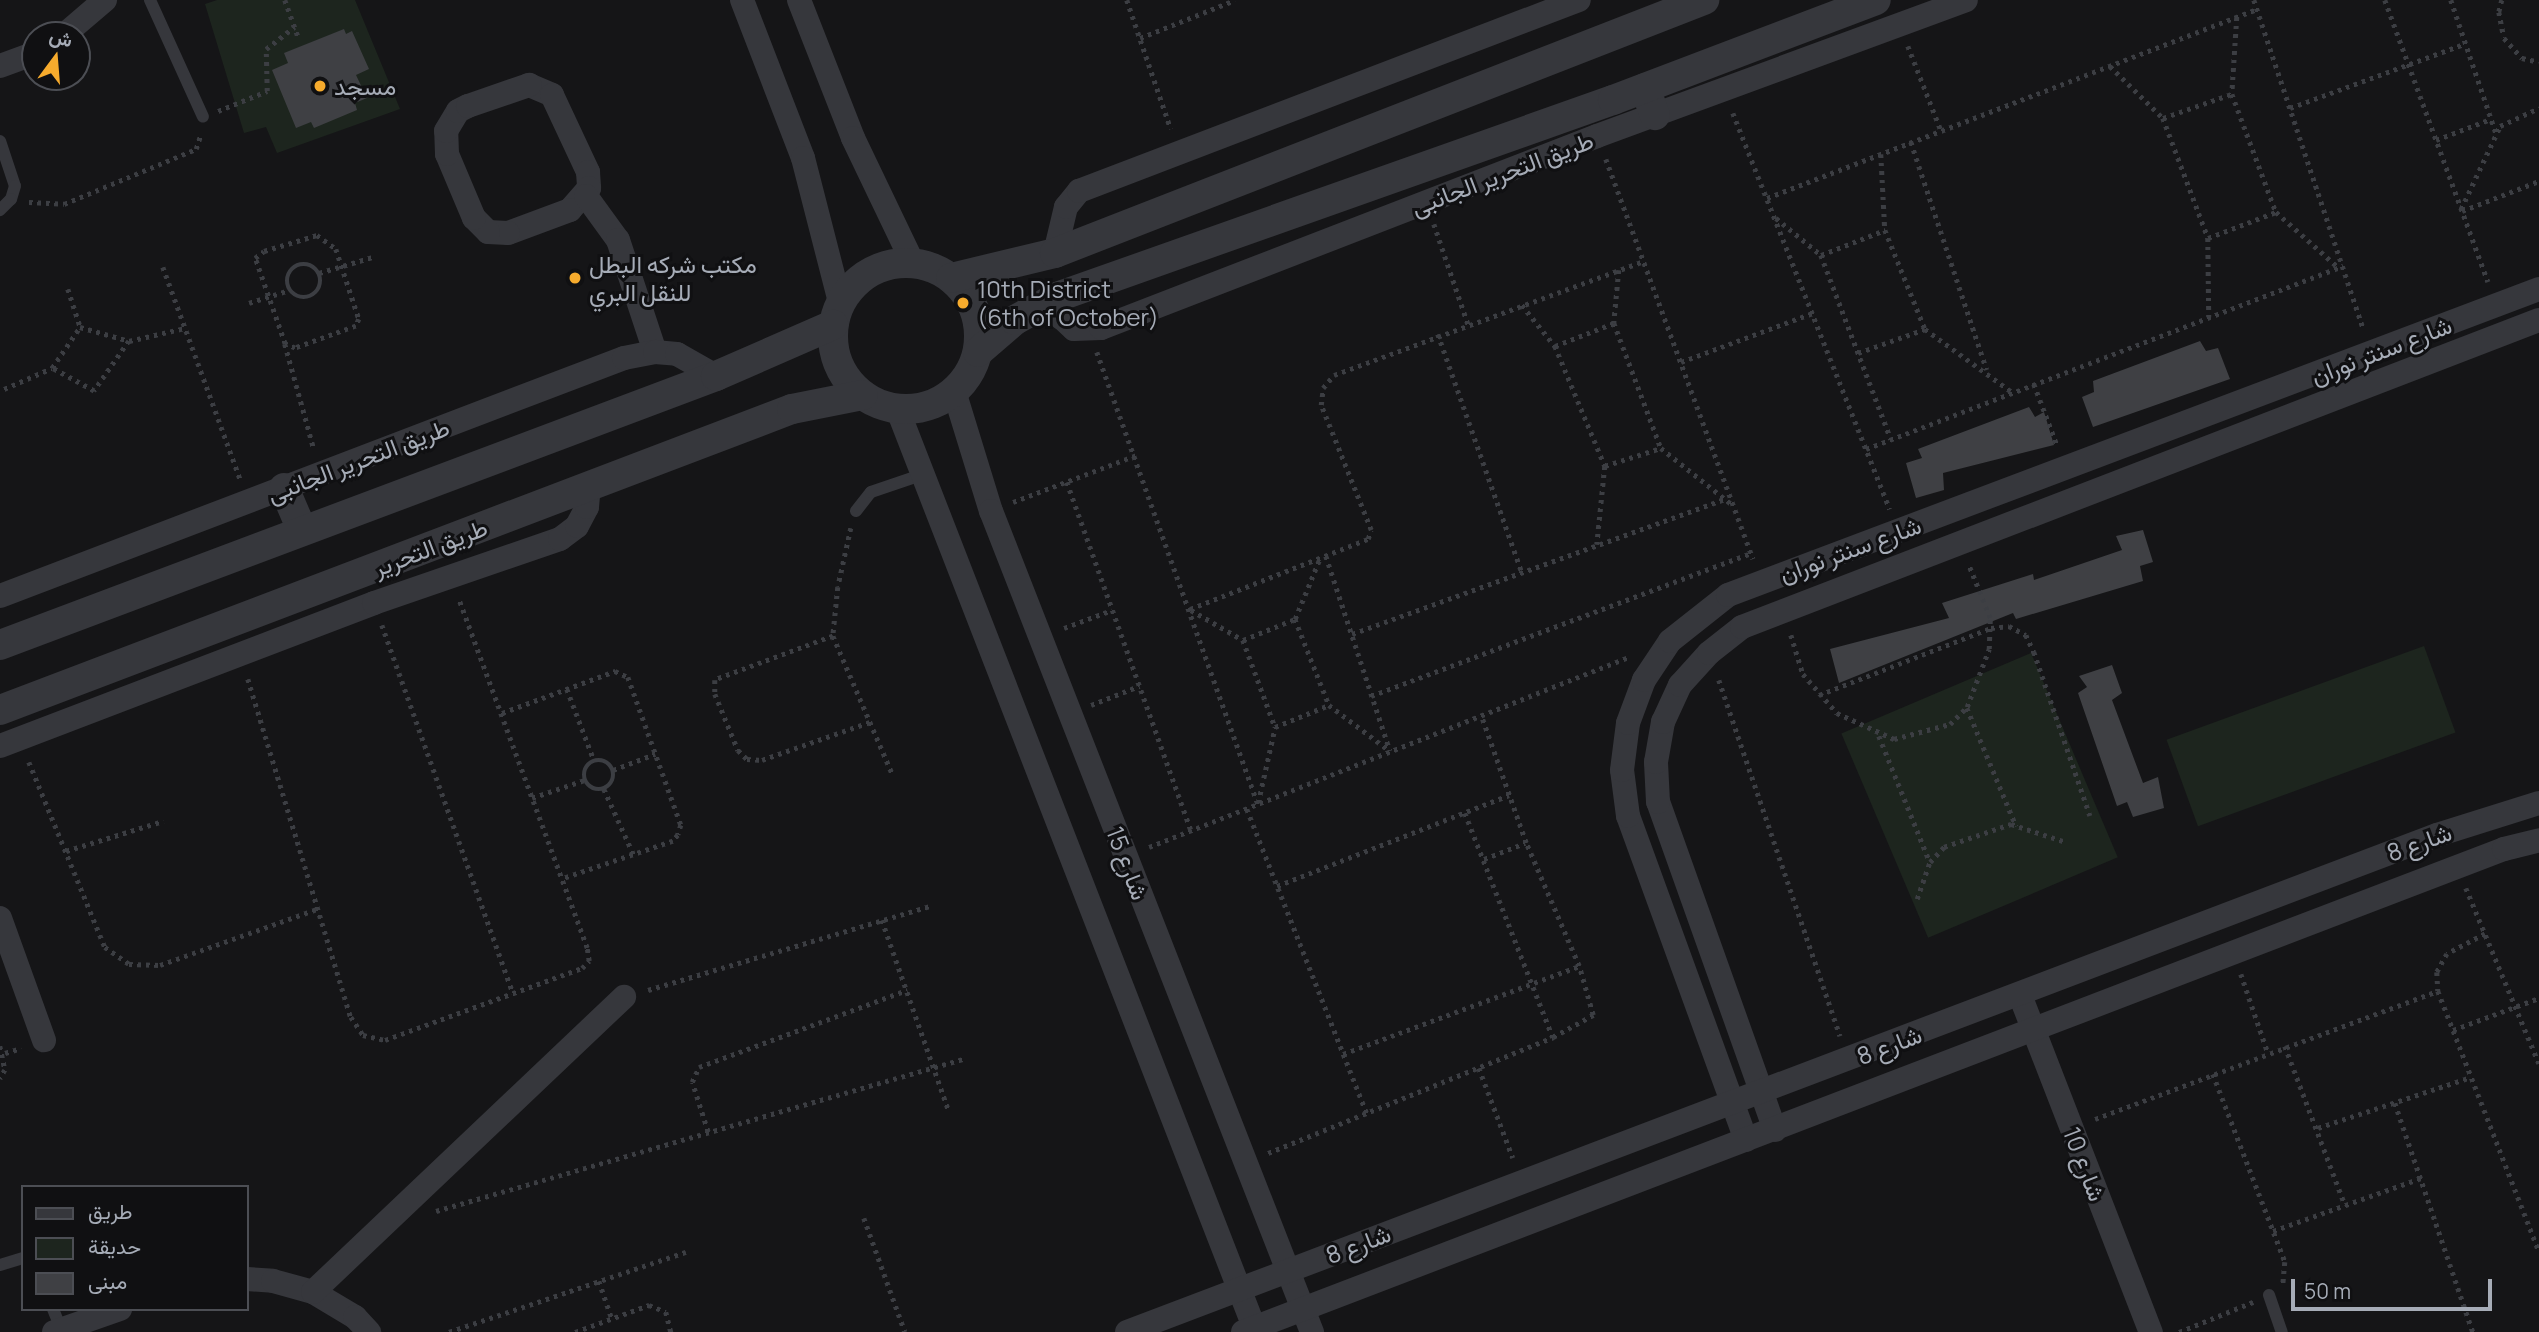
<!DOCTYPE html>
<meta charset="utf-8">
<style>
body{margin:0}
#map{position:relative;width:2539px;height:1332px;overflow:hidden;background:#151517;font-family:Manrope,Vazirmatn,sans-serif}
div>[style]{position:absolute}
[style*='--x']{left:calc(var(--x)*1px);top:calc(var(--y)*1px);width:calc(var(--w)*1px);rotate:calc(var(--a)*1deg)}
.green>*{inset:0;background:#1d251e;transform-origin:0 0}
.building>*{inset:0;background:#3f4044}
.path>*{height:4.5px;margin-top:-2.25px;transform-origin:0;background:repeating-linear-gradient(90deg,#3c3e43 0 3.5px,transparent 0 8.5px)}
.path>.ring{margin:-2.25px;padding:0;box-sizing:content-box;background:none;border:4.5px solid #3c3e43;border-radius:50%}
.service>*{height:12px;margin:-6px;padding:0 6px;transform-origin:6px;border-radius:6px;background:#36373c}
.minor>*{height:24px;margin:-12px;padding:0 12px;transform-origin:12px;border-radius:12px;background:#36373c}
.tertiary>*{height:30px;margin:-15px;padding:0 15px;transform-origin:15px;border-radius:15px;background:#36373c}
.tertiary>.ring{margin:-15px;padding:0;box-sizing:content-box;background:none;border:30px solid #36373c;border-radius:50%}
.dots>*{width:19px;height:19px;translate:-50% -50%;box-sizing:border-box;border:4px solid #101012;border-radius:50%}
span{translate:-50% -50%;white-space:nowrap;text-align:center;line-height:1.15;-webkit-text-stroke:6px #101012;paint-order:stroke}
.poi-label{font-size:24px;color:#a6acb7}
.left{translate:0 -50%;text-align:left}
.street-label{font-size:24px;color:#a6acb7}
.legend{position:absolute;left:21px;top:1185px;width:228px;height:126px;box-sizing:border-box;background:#101012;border:2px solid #4c4e54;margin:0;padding:9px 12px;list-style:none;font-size:21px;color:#a6acb7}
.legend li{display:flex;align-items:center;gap:14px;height:35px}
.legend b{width:35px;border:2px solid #4c4e54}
.north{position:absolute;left:21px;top:21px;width:70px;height:70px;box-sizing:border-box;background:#101012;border:2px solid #4c4e54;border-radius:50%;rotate:16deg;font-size:19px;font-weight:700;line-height:28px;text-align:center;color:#a6acb7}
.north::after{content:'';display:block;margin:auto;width:24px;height:32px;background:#f6ab2d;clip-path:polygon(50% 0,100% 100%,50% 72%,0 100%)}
.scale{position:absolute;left:2291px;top:1279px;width:201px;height:32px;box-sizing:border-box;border:4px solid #a6acb7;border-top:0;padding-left:9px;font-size:21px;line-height:24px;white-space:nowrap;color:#a6acb7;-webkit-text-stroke:5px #101012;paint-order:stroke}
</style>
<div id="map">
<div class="green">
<i style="clip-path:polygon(217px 0,355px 0,400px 109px,277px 153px,266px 127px,244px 133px,205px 4px)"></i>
<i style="left:2424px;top:646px;width:92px;height:274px;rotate:70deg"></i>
<i style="left:2031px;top:653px;width:222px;height:206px;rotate:67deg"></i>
</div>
<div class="building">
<i style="clip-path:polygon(344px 29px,346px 34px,352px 31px,369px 69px,356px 75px,367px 98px,355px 103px,357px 110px,314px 128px,311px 122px,296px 128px,272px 70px,288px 63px,284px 53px)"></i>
<i style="clip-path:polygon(2200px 341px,2206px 351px,2218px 348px,2230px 379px,2093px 427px,2082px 397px,2094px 392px,2093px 381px)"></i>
<i style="clip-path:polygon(2029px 407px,2035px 417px,2044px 412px,2054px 445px,1943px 473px,1944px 490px,1916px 498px,1906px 463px,1922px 458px,1918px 449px)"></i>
<i style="clip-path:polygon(2143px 530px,2153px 562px,2140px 566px,2143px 581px,2016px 619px,2013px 613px,1839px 683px,1830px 649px,1949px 618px,1942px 603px,2033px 574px,2034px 580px,2122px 550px,2116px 536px)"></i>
<i style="clip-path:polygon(2112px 665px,2122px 693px,2112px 700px,2143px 783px,2158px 777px,2164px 808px,2133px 817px,2127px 802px,2117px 806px,2078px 693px,2087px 687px,2079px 676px)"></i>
</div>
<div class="path">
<i style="--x:285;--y:0;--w:41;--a:70.3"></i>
<i style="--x:1127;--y:0;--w:136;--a:71.2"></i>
<i style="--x:2254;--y:0;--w:348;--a:71.6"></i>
<i style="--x:2385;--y:0;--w:300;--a:69.9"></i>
<i style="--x:2451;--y:0;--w:140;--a:71.3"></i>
<i style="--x:2502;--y:0;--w:12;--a:104"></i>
<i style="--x:2499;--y:12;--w:26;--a:79"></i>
<i style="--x:2504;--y:38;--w:27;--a:48"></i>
<i style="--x:2522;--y:58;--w:17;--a:13"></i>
<i style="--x:2237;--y:17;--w:77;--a:93.7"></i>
<i style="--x:2232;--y:94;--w:126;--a:69.6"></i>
<i style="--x:2276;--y:212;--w:83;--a:41.6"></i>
<i style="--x:1140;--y:38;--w:102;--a:-21.8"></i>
<i style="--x:1908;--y:46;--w:90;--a:68.6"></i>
<i style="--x:2110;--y:66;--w:74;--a:44.5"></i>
<i style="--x:2163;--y:118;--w:128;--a:69.4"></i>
<i style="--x:2208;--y:238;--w:79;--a:89.3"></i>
<i style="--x:2290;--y:108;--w:185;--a:-20.2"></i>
<i style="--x:218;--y:111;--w:53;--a:-22.2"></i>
<i style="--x:267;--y:91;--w:42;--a:-91.4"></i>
<i style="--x:266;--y:49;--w:36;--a:-38"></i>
<i style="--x:1733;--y:113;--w:426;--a:68.4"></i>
<i style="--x:2163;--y:118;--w:73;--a:-19.2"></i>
<i style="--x:2436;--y:140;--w:59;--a:-20.9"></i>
<i style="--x:1911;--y:142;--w:240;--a:71.6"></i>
<i style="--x:1881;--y:154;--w:76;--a:87"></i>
<i style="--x:1885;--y:230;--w:107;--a:68"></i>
<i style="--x:1925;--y:329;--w:107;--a:35.9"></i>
<i style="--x:1606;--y:159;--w:426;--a:69.8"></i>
<i style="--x:1767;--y:198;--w:525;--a:-21.09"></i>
<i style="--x:29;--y:202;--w:35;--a:3"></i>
<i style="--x:64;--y:204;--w:143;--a:-22.6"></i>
<i style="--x:196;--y:149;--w:16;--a:-72"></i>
<i style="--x:2461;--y:209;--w:92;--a:-64.8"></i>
<i style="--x:2500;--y:126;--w:43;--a:-24.8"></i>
<i style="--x:2462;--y:211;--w:83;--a:-21.3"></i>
<i style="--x:1776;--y:218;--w:58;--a:39.4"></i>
<i style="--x:1821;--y:255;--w:197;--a:69.2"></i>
<i style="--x:1434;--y:224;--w:106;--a:71.2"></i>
<i style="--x:317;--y:235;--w:24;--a:36"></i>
<i style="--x:336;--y:249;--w:74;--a:71.8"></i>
<i style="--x:359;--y:319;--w:8;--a:113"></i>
<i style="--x:356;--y:326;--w:65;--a:160.2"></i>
<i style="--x:295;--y:348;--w:11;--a:-158"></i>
<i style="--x:285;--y:344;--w:91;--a:-109.2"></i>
<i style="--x:255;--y:258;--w:11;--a:-38"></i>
<i style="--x:264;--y:251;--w:55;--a:-16.8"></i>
<i style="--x:2208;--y:238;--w:73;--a:-20.9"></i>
<i style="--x:1821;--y:255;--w:69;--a:-21.3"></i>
<i class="ring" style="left:287px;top:264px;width:29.5px;height:29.5px"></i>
<i style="--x:163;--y:267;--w:225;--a:70"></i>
<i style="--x:1619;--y:270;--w:53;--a:95.4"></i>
<i style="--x:1614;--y:323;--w:134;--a:69.4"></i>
<i style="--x:1661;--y:448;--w:93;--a:38.5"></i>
<i style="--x:319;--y:273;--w:59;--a:-16.6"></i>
<i style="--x:68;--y:289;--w:40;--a:72"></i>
<i style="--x:249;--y:303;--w:42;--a:-18"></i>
<i style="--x:1522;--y:305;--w:53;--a:51.2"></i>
<i style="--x:1555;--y:346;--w:130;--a:67.4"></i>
<i style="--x:1605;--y:466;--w:79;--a:95.8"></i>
<i style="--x:80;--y:327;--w:51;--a:15.9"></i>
<i style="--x:129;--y:341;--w:61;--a:125"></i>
<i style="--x:94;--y:391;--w:48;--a:-151.3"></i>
<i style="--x:52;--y:368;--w:50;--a:-55.7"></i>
<i style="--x:1438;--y:334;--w:252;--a:70.6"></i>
<i style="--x:129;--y:341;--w:57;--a:-13.1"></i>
<i style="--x:285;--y:344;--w:109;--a:74.6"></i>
<i style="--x:1555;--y:346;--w:63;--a:-21.3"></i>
<i style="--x:1097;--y:352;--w:480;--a:70.4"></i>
<i style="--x:1858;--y:353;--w:71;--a:-19.7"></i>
<i style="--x:1681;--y:362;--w:141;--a:-20.4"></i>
<i style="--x:2034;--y:384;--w:65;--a:69.3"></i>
<i style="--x:4;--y:389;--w:52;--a:-23.6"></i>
<i style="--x:1866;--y:449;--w:511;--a:-20.99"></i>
<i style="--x:1605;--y:466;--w:59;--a:-17.8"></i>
<i style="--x:1067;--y:482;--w:369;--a:70.4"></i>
<i style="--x:1013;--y:502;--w:133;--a:-20.8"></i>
<i style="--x:851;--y:528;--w:60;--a:102.4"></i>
<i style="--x:838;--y:587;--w:49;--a:95.8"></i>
<i style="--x:833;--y:636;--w:151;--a:66.7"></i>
<i style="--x:1326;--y:556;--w:205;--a:71.8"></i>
<i style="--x:1190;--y:609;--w:191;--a:-21.5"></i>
<i style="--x:1368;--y:539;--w:9;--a:-72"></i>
<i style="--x:1371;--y:530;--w:135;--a:-111.8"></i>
<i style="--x:1321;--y:405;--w:17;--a:-83"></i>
<i style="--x:1323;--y:388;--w:17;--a:-50"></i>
<i style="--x:1334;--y:375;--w:330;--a:-20.2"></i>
<i style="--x:1191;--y:610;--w:60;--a:30"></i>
<i style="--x:1243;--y:640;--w:56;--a:-22"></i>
<i style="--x:1295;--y:619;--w:92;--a:68.4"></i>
<i style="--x:1295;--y:619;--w:66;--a:-67.7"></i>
<i style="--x:382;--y:625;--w:391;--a:70.4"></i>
<i style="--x:1064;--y:628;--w:51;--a:-20.6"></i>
<i style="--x:1352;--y:634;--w:396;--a:-19.9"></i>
<i style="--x:1791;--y:635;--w:41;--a:72.9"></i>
<i style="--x:1803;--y:674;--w:52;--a:48.9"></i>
<i style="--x:1837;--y:713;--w:63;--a:24.5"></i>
<i style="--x:1894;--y:739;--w:58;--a:-15"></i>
<i style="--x:1950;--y:724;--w:24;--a:-45"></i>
<i style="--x:1967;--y:707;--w:62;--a:-69.2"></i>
<i style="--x:1989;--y:649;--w:31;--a:-88"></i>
<i style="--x:1990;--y:618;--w:56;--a:-112"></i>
<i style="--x:833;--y:636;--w:126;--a:159.6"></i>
<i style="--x:715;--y:680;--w:14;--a:90"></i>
<i style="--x:715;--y:694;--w:61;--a:67.7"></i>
<i style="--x:738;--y:750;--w:13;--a:45"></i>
<i style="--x:747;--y:759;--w:15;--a:4"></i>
<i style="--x:762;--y:760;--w:114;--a:-19.4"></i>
<i style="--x:1243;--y:640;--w:93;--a:69.8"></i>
<i style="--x:248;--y:679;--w:353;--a:73.1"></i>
<i style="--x:351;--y:1017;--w:22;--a:56"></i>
<i style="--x:363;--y:1035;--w:23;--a:13"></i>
<i style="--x:385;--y:1040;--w:210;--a:-20.1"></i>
<i style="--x:582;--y:968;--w:10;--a:-45"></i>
<i style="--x:589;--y:961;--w:13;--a:-99"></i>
<i style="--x:587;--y:948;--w:373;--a:-110.2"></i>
<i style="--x:1719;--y:680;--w:376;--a:71.2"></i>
<i style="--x:567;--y:689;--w:76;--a:69.2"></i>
<i style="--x:1819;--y:695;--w:185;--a:-21.3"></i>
<i style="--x:1991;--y:628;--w:18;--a:-6"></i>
<i style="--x:2009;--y:626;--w:19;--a:28"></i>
<i style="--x:2026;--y:635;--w:19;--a:65"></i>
<i style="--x:2034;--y:652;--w:173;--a:71.1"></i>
<i style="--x:1371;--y:696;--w:406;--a:-20.6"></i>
<i style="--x:1091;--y:705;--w:52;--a:-21.6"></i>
<i style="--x:1967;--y:708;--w:128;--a:67.4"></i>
<i style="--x:502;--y:713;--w:121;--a:-20.4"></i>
<i style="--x:615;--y:671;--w:14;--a:25"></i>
<i style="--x:628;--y:677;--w:157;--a:70.3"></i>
<i style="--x:681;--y:825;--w:10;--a:107"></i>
<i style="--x:678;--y:835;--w:8;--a:130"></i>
<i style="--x:673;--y:841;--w:117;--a:161.1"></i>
<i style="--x:1879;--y:736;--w:136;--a:68"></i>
<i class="ring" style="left:584px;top:760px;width:25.5px;height:25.5px"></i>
<i style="--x:29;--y:762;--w:200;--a:67.7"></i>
<i style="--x:105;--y:947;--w:29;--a:35"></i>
<i style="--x:129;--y:964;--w:31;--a:2"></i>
<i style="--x:160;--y:965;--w:167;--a:-19.6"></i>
<i style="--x:613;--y:770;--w:45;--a:-20.9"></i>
<i style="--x:604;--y:789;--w:72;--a:65.6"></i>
<i style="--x:532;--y:798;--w:56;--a:-18.8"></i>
<i style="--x:1258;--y:803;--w:78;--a:-77.4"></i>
<i style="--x:1275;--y:727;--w:58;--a:-22.2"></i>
<i style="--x:1329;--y:705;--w:76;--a:37"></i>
<i style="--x:1247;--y:809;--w:327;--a:68.5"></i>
<i style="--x:1465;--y:813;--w:241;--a:68.6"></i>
<i style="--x:1149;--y:847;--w:516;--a:-21.6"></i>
<i style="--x:66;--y:851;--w:102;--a:-17.2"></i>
<i style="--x:1484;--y:859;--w:44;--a:-21.3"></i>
<i style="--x:1277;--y:886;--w:249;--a:-21.4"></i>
<i style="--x:2466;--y:888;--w:190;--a:67.4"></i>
<i style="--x:1917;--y:899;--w:39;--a:-71"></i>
<i style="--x:1930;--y:862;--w:21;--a:-47"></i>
<i style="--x:1944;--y:847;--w:71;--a:-18.9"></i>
<i style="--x:2011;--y:824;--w:55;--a:18.1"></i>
<i style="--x:882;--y:920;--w:202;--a:70.7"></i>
<i style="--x:2485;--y:934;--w:43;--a:152.2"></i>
<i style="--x:2447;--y:954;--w:21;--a:119"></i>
<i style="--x:2437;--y:972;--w:19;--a:87"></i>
<i style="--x:2438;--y:991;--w:280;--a:68.8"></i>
<i style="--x:2241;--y:974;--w:83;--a:71.1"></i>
<i style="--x:648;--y:990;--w:293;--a:-16.6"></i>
<i style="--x:2453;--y:1030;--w:92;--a:-20.4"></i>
<i style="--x:0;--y:1046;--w:25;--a:78"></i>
<i style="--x:5;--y:1070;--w:10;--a:119"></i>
<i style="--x:2285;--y:1046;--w:170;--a:69.3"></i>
<i style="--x:5;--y:1053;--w:17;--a:-17"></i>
<i style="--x:1343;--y:1054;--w:252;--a:-20.4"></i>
<i style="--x:1479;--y:1068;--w:96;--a:69.3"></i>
<i style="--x:2213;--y:1074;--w:201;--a:69"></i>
<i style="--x:2285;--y:1262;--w:21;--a:95"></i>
<i style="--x:2395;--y:1103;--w:242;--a:71.2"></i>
<i style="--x:2095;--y:1119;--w:366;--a:-20.5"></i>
<i style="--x:2318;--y:1128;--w:161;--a:-18.4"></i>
<i style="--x:708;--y:1132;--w:52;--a:-107.7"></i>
<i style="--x:692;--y:1082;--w:17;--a:-65"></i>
<i style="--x:699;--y:1067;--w:222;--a:-20.3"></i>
<i style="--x:1268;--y:1153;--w:308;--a:-22.1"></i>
<i style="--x:1553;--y:1037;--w:46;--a:-28.8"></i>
<i style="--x:1593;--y:1015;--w:51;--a:-105.9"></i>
<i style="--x:1579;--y:966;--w:134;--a:-113.3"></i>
<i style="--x:1526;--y:843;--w:136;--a:-109.4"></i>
<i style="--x:436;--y:1211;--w:548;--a:-16.09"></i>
<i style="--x:864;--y:1218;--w:121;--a:70.2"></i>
<i style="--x:2273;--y:1231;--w:157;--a:-19.7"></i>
<i style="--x:599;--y:1281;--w:39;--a:71"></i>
<i style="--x:449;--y:1332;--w:250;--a:-18.7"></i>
<i style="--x:575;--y:1332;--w:79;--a:-20"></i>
<i style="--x:649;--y:1305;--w:18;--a:22"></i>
<i style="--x:666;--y:1312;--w:21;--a:76"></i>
<i style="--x:2179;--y:1332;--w:80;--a:-22.1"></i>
</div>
<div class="service">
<i style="--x:150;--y:0;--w:128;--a:65.6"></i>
<i style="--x:0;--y:141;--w:47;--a:71.6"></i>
<i style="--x:15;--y:186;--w:14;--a:107"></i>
<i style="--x:11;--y:199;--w:16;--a:135"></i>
<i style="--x:856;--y:511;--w:24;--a:-52"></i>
<i style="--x:871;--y:492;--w:56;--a:-18.8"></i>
<i style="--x:0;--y:1265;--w:24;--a:-17"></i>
<i style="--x:2269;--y:1295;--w:39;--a:71"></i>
<i style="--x:53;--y:1309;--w:22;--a:68"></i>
</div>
<div class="minor">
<i style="--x:742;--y:0;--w:169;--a:68.9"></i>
<i style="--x:803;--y:158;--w:149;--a:75.6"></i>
<i style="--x:799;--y:0;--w:148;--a:68.6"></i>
<i style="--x:853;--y:138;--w:139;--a:64.4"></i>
<i style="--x:64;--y:35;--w:54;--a:-40.5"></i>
<i style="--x:0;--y:66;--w:37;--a:-20"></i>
<i style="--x:529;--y:85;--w:25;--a:23"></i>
<i style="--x:552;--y:95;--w:85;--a:64.9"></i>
<i style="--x:588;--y:172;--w:16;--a:86"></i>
<i style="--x:589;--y:188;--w:29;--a:131"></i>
<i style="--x:570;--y:210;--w:66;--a:159.6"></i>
<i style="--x:508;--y:233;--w:20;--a:-177"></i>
<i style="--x:488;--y:232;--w:20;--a:-135"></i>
<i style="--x:474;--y:218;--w:69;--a:-112.9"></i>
<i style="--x:447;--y:154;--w:23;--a:-92"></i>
<i style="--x:446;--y:131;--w:23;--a:-59"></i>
<i style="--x:458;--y:111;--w:11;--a:-27"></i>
<i style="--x:468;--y:106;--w:65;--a:-19"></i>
<i style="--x:586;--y:196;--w:54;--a:54"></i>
<i style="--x:618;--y:240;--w:118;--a:71.7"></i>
<i style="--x:1055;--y:253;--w:47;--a:-76.6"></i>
<i style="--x:1066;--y:207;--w:21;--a:-51"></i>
<i style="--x:1079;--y:191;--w:535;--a:-20.91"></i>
<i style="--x:1057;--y:297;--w:22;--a:77"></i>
<i style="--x:1062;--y:318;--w:16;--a:43"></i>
<i style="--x:1074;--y:329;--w:27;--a:-2"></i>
<i style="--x:1101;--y:328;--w:532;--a:-21.16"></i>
<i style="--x:1597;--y:136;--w:393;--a:-20.2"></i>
<i style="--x:954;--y:391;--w:126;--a:72.9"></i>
<i style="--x:991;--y:511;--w:882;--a:68.65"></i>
<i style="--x:897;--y:408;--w:991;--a:68.77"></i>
<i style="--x:0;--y:596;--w:668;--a:-20.88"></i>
<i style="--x:624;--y:358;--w:32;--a:-11"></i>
<i style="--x:655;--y:352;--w:22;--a:5"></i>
<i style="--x:677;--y:354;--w:45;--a:29.4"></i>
<i style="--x:0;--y:746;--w:400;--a:-20.9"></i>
<i style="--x:374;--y:603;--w:197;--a:-19"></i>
<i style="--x:560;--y:539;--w:21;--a:-37"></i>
<i style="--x:577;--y:526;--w:21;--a:-62"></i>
<i style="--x:587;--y:507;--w:21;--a:-85"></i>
<i style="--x:0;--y:918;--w:130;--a:70.2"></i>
<i style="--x:2020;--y:995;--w:362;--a:68.8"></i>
<i style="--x:1775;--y:1130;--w:348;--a:-109.6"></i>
<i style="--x:1658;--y:802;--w:40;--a:-92.9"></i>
<i style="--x:1656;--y:762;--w:41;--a:-80.1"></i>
<i style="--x:1663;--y:722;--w:41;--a:-65.3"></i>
<i style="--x:1680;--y:685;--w:43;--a:-47.8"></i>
<i style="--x:1709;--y:653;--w:42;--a:-38.2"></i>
<i style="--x:1742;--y:627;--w:854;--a:-21.07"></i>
<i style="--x:1746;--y:1140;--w:345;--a:-110"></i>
<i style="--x:1628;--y:816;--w:46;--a:-97.4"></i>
<i style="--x:1622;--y:770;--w:47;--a:-82.7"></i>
<i style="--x:1628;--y:723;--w:46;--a:-69.6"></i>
<i style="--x:1644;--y:680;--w:47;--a:-56.3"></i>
<i style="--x:1670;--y:641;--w:74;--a:-38.4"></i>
<i style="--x:1728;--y:595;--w:867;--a:-20.67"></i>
<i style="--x:247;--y:1279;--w:26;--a:4"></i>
<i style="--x:273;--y:1281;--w:41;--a:15.4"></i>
<i style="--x:313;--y:1292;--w:49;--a:30.8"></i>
<i style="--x:355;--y:1317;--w:21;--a:47"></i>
<i style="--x:313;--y:1292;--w:429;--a:-43.5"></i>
<i style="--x:54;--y:1332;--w:70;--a:-19.2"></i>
<i style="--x:1127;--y:1332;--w:1401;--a:-20.78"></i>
<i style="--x:2437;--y:835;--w:107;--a:-17.4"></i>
<i style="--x:1243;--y:1332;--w:1350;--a:-20.96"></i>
<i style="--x:2504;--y:849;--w:36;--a:-14"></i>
</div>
<div class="tertiary">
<i style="--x:1645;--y:88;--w:29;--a:70"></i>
<i class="ring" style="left:833px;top:263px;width:116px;height:116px"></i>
<i style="--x:951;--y:278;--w:107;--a:-13.5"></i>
<i style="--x:1055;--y:253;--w:697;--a:-21.3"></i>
<i style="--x:978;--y:352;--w:49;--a:-40.9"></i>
<i style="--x:1015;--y:320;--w:48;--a:-28.7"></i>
<i style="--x:1057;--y:297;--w:590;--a:-19.51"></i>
<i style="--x:1613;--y:100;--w:281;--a:-20.8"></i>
<i style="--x:284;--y:488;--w:46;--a:66.8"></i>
<i style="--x:0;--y:645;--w:765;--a:-20.59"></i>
<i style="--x:716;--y:376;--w:128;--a:-23.6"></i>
<i style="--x:0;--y:710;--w:847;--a:-20.81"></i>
<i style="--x:792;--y:409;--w:72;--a:-11.2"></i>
</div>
<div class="dots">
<i style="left:320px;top:86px;background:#f6ab2d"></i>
<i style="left:575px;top:278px;background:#f6ab2d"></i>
<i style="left:963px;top:303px;background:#f6ab2d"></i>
</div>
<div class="poi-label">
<span class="left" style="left:334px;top:86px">مسجد</span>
<span class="left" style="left:589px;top:278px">مكتب شركه البطل<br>للنقل البري</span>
<span class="left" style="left:977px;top:303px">10th District<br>(6th of October)</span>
</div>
<div class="street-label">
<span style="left:1502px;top:173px;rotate:-21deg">طريق التحرير الجانبى</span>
<span style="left:2381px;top:350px;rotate:-21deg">شارع سنتر نوران</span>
<span style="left:358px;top:460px;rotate:-21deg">طريق التحرير الجانبى</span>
<span style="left:430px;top:547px;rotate:-21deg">طريق التحرير</span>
<span style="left:1850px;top:549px;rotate:-20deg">شارع سنتر نوران</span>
<span style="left:2419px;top:842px;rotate:-20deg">شارع 8</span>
<span style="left:1128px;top:863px;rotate:69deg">شارع 15</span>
<span style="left:1889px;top:1045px;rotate:-21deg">شارع 8</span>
<span style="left:2085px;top:1164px;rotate:69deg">شارع 10</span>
<span style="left:1358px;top:1244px;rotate:-21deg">شارع 8</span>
</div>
<ul class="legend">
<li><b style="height:9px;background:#36373c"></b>طريق</li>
<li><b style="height:19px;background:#1d251e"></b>حديقة</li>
<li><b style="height:19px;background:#3f4044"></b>مبنى</li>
</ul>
<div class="north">ش</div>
<div class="scale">50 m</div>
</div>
